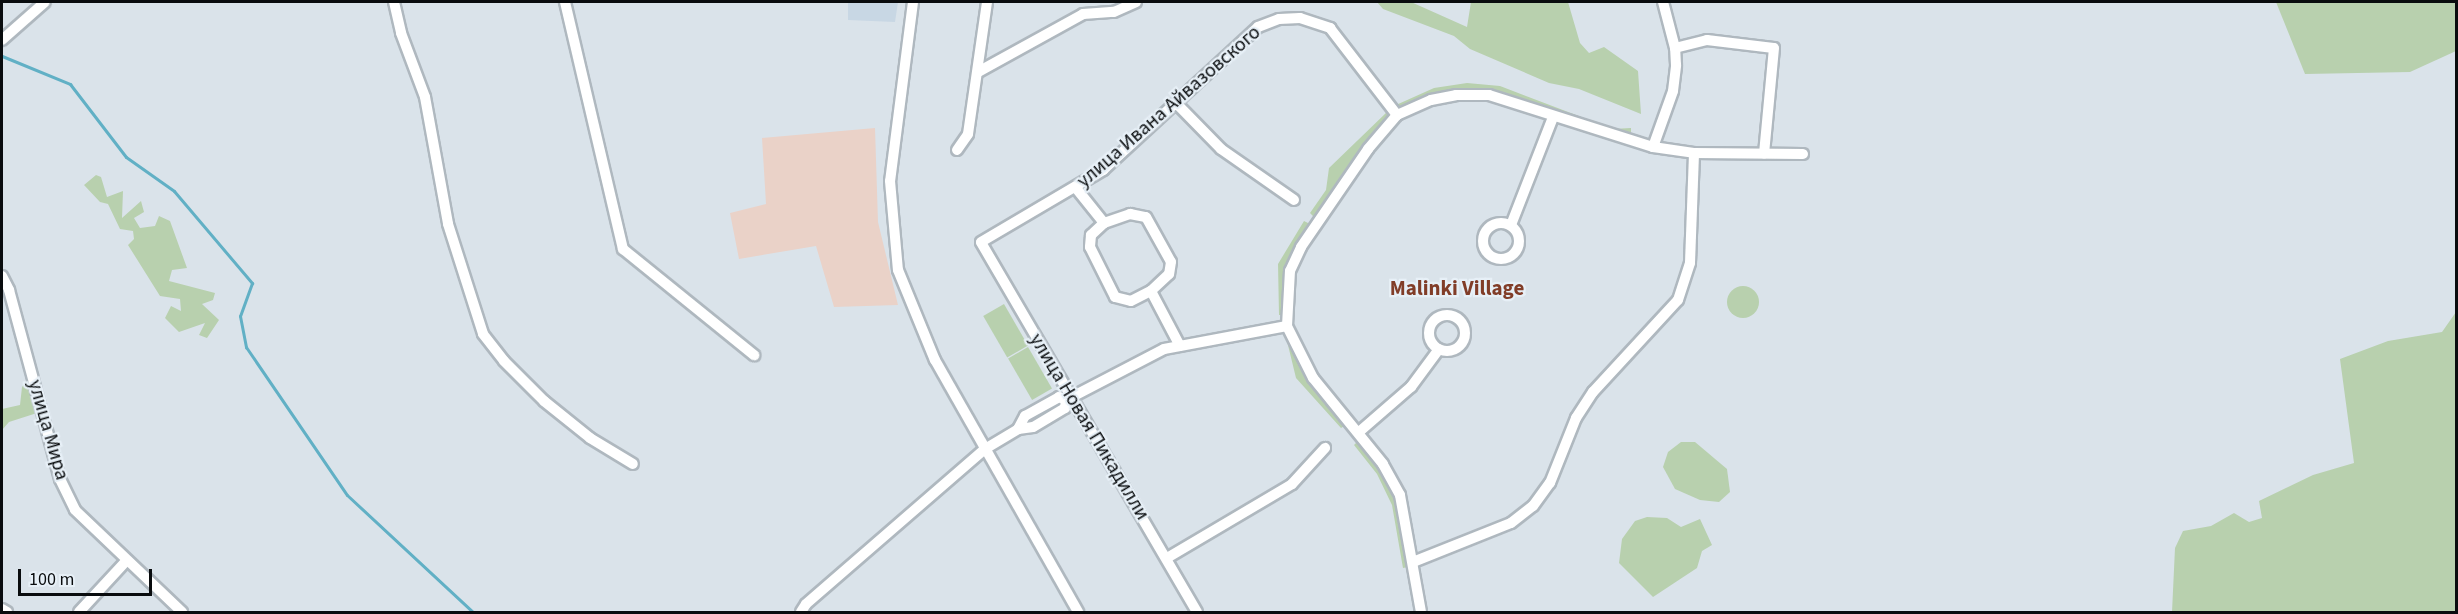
<!DOCTYPE html>
<meta charset="utf-8">
<style>
body{margin:0}
#map{position:relative;width:2458px;height:614px;overflow:hidden;background:#dae3ea;font-family:"Source Sans 3",sans-serif}
div>[style]{position:absolute}
[style*='--x']{left:calc(var(--x)*1px);top:calc(var(--y)*1px);width:calc(var(--w)*1px);rotate:calc(var(--a)*1deg)}
.commercial>*{inset:0;background:#ead2c8}
.built>*{inset:0;background:#c8d7e4}
.green>*{inset:0;background:#b8d0ae;transform-origin:0 0}
.round{border-radius:50%}
.stream>*{height:3px;margin:-1.5px;padding:0 1.5px;transform-origin:1.5px;border-radius:1.5px;background:#61b0c5}
.roads{filter:drop-shadow(2px 0 #afb8bf) drop-shadow(-2px 0 #afb8bf) drop-shadow(0 2px #afb8bf) drop-shadow(0 -2px #afb8bf)}
.minor>*{height:10px;margin:-5px;padding:0 5px;transform-origin:5px;border-radius:5px;background:#fff}
.minor>.ring{margin:-5px;padding:0;box-sizing:content-box;background:none;border:10px solid #fff;border-radius:50%}
span{translate:-50% -50%;white-space:nowrap;text-align:center;line-height:1.15;-webkit-text-stroke:4.5px #e7f0f7;paint-order:stroke}
.street-label{font-size:20px;color:#090c0e}
.neighbourhood-label{font-size:21px;color:#813d28;font-weight:700}
.frame{position:absolute;inset:0;border:3px solid #090c0e;pointer-events:none}
.scale{position:absolute;left:18px;top:569px;width:134px;height:27px;box-sizing:border-box;border:3px solid #090c0e;border-top:0;padding-left:8px;font-size:18px;line-height:21px;white-space:nowrap;color:#090c0e;-webkit-text-stroke:4px #e7f0f7;paint-order:stroke}
</style>
<div id="map">
<div class="commercial">
<i style="clip-path:polygon(875px 128px,878px 222px,898px 305px,834px 307px,816px 246px,739px 259px,730px 213px,766px 204px,762px 138px)"></i>
</div>
<div class="built">
<i style="clip-path:polygon(848px 2px,898px 2px,895px 22px,848px 20px)"></i>
</div>
<div class="green">
<i style="clip-path:polygon(1377px 2px,1411px 2px,1467px 27px,1471px 2px,1568px 2px,1580px 43px,1589px 53px,1604px 47px,1638px 71px,1641px 114px,1579px 89px,1549px 83px,1470px 49px,1454px 36px,1383px 9px)"></i>
<i style="clip-path:polygon(2276px 2px,2456px 2px,2456px 51px,2410px 72px,2305px 74px)"></i>
<i style="clip-path:polygon(1467px 83px,1500px 86px,1613px 129px,1631px 128px,1631px 132px,1629px 135px,1456px 90px,1399px 109px,1396px 105px,1434px 88px)"></i>
<i style="clip-path:polygon(1387px 112px,1388px 121px,1356px 158px,1315px 218px,1310px 213px,1326px 190px,1329px 168px)"></i>
<i style="clip-path:polygon(96px 175px,101px 177px,107px 197px,123px 191px,122px 218px,141px 201px,144px 212px,134px 218px,140px 228px,155px 226px,159px 216px,170px 221px,187px 268px,172px 270px,169px 281px,215px 293px,213px 300px,202px 304px,219px 320px,207px 338px,199px 335px,205px 323px,179px 332px,165px 318px,171px 306px,181px 311px,180px 299px,160px 296px,128px 245px,134px 239px,133px 231px,120px 229px,108px 204px,100px 202px,84px 185px)"></i>
<i style="clip-path:polygon(1304px 221px,1310px 224px,1294px 251px,1286px 275px,1284px 315px,1279px 315px,1278px 264px)"></i>
<i class="round" style="left:1727px;top:286px;width:32px;height:32px"></i>
<i style="left:1004px;top:304px;width:48px;height:24px;rotate:60deg"></i>
<i style="clip-path:polygon(2456px 312px,2456px 612px,2172px 612px,2175px 548px,2183px 531px,2211px 526px,2234px 513px,2249px 522px,2262px 518px,2259px 501px,2313px 475px,2354px 463px,2340px 359px,2388px 341px,2442px 332px)"></i>
<i style="clip-path:polygon(1287px 341px,1304px 372px,1346px 425px,1341px 428px,1296px 378px)"></i>
<i style="left:1028px;top:347px;width:48px;height:23px;rotate:60deg"></i>
<i style="clip-path:polygon(27px 380px,37px 413px,9px 422px,2px 430px,2px 409px,20px 405px,22px 387px)"></i>
<i style="clip-path:polygon(1358px 441px,1385px 476px,1396px 499px,1408px 567px,1403px 568px,1392px 505px,1377px 474px,1354px 445px)"></i>
<i style="clip-path:polygon(1681px 442px,1695px 442px,1727px 469px,1730px 492px,1719px 502px,1700px 500px,1675px 489px,1663px 467px,1668px 452px)"></i>
<i style="clip-path:polygon(1647px 517px,1667px 518px,1681px 527px,1700px 519px,1712px 545px,1702px 551px,1697px 568px,1653px 597px,1619px 563px,1622px 539px,1635px 521px)"></i>
</div>
<div class="stream">
<i style="--x:2;--y:56;--w:74;--a:22.4"></i>
<i style="--x:70;--y:84;--w:92;--a:52.5"></i>
<i style="--x:126;--y:157;--w:59;--a:35.3"></i>
<i style="--x:174;--y:191;--w:121;--a:49.7"></i>
<i style="--x:252;--y:283;--w:35;--a:110"></i>
<i style="--x:240;--y:316;--w:32;--a:79"></i>
<i style="--x:246;--y:347;--w:179;--a:55.7"></i>
<i style="--x:347;--y:495;--w:172;--a:42.9"></i>
</div>
<div class="roads">
<div class="minor">
<i style="--x:394;--y:2;--w:32;--a:77"></i>
<i style="--x:401;--y:33;--w:68;--a:69.4"></i>
<i style="--x:425;--y:97;--w:129;--a:79.7"></i>
<i style="--x:448;--y:224;--w:115;--a:72.3"></i>
<i style="--x:483;--y:334;--w:34;--a:52"></i>
<i style="--x:504;--y:361;--w:57;--a:45"></i>
<i style="--x:544;--y:401;--w:59;--a:38.8"></i>
<i style="--x:590;--y:438;--w:50;--a:31.2"></i>
<i style="--x:565;--y:2;--w:254;--a:76.8"></i>
<i style="--x:623;--y:249;--w:169;--a:39"></i>
<i style="--x:913;--y:2;--w:180;--a:97.3"></i>
<i style="--x:890;--y:181;--w:89;--a:84.9"></i>
<i style="--x:898;--y:270;--w:97;--a:67.7"></i>
<i style="--x:935;--y:360;--w:290;--a:60.4"></i>
<i style="--x:2;--y:40;--w:57;--a:-41.5"></i>
<i style="--x:1675;--y:48;--w:33;--a:-14"></i>
<i style="--x:1707;--y:40;--w:67;--a:6.8"></i>
<i style="--x:1774;--y:48;--w:106;--a:95.4"></i>
<i style="--x:978;--y:72;--w:120;--a:-28.9"></i>
<i style="--x:1083;--y:14;--w:31;--a:-4"></i>
<i style="--x:1114;--y:12;--w:24;--a:-24"></i>
<i style="--x:1177;--y:104;--w:63;--a:45.6"></i>
<i style="--x:1221;--y:149;--w:89;--a:34.9"></i>
<i style="--x:1653;--y:147;--w:59;--a:-70.3"></i>
<i style="--x:1673;--y:91;--w:26;--a:-83"></i>
<i style="--x:1676;--y:65;--w:17;--a:-93"></i>
<i style="--x:1675;--y:48;--w:48;--a:-104.6"></i>
<i style="--x:957;--y:150;--w:19;--a:-55"></i>
<i style="--x:968;--y:134;--w:133;--a:-81.8"></i>
<i style="--x:1076;--y:188;--w:45;--a:51.3"></i>
<i style="--x:1104;--y:223;--w:18;--a:137"></i>
<i style="--x:1091;--y:235;--w:12;--a:95"></i>
<i style="--x:1090;--y:247;--w:56;--a:63.4"></i>
<i style="--x:1115;--y:297;--w:16;--a:14"></i>
<i style="--x:1131;--y:301;--w:22;--a:-27"></i>
<i style="--x:1151;--y:291;--w:62;--a:62.2"></i>
<i class="ring" style="left:1483px;top:223px;width:26px;height:26px"></i>
<i style="--x:1104;--y:223;--w:28;--a:-19"></i>
<i style="--x:1130;--y:214;--w:16;--a:11"></i>
<i style="--x:1146;--y:217;--w:51;--a:60.9"></i>
<i style="--x:1171;--y:262;--w:12;--a:99"></i>
<i style="--x:1169;--y:274;--w:25;--a:137"></i>
<i style="--x:1511;--y:225;--w:116;--a:-68.7"></i>
<i style="--x:2;--y:276;--w:16;--a:63"></i>
<i style="--x:9;--y:290;--w:196;--a:74.9"></i>
<i style="--x:60;--y:479;--w:34;--a:64"></i>
<i style="--x:75;--y:510;--w:148;--a:43.6"></i>
<i class="ring" style="left:1429px;top:315px;width:26px;height:26px"></i>
<i style="--x:1059;--y:397;--w:8;--a:23"></i>
<i style="--x:1066;--y:400;--w:8;--a:97"></i>
<i style="--x:1065;--y:408;--w:37;--a:149"></i>
<i style="--x:1033;--y:427;--w:15;--a:172"></i>
<i style="--x:1018;--y:429;--w:15;--a:-62"></i>
<i style="--x:1025;--y:416;--w:39;--a:-29"></i>
<i style="--x:1066;--y:400;--w:110;--a:-27.5"></i>
<i style="--x:1164;--y:349;--w:125;--a:-10.6"></i>
<i style="--x:1359;--y:432;--w:69;--a:-40.9"></i>
<i style="--x:1411;--y:387;--w:47;--a:-53.6"></i>
<i style="--x:1167;--y:558;--w:145;--a:-30.6"></i>
<i style="--x:1292;--y:484;--w:49;--a:-47.5"></i>
<i style="--x:1413;--y:562;--w:105;--a:-21.7"></i>
<i style="--x:1511;--y:523;--w:28;--a:-38"></i>
<i style="--x:1533;--y:506;--w:29;--a:-54"></i>
<i style="--x:1550;--y:483;--w:70;--a:-68.2"></i>
<i style="--x:1576;--y:418;--w:31;--a:-57"></i>
<i style="--x:1593;--y:392;--w:125;--a:-47.3"></i>
<i style="--x:1678;--y:300;--w:39;--a:-72"></i>
<i style="--x:1690;--y:263;--w:110;--a:-87.9"></i>
<i style="--x:2;--y:609;--w:6;--a:31"></i>
<i style="--x:79;--y:612;--w:69;--a:-47.3"></i>
<i style="--x:801;--y:612;--w:9;--a:-58"></i>
<i style="--x:806;--y:604;--w:237;--a:-40.9"></i>
<i style="--x:985;--y:449;--w:39;--a:-31"></i>
<i style="--x:1197;--y:612;--w:428;--a:-120.3"></i>
<i style="--x:981;--y:242;--w:142;--a:-30.5"></i>
<i style="--x:1103;--y:170;--w:211;--a:-42.7"></i>
<i style="--x:1258;--y:27;--w:22;--a:-21"></i>
<i style="--x:1279;--y:19;--w:21;--a:-3"></i>
<i style="--x:1300;--y:18;--w:32;--a:18"></i>
<i style="--x:1330;--y:28;--w:110;--a:52.4"></i>
<i style="--x:1421;--y:612;--w:119;--a:-100.2"></i>
<i style="--x:1400;--y:495;--w:35;--a:-119"></i>
<i style="--x:1383;--y:464;--w:111;--a:-129.1"></i>
<i style="--x:1313;--y:378;--w:58;--a:-116.6"></i>
<i style="--x:1287;--y:326;--w:55;--a:-86.9"></i>
<i style="--x:1290;--y:271;--w:26;--a:-65"></i>
<i style="--x:1301;--y:247;--w:119;--a:-55.6"></i>
<i style="--x:1368;--y:149;--w:45;--a:-49.5"></i>
<i style="--x:1397;--y:115;--w:37;--a:-24"></i>
<i style="--x:1431;--y:100;--w:25;--a:-11"></i>
<i style="--x:1456;--y:95;--w:33;--a:0"></i>
<i style="--x:1489;--y:95;--w:172;--a:17.6"></i>
<i style="--x:1653;--y:147;--w:41;--a:8.3"></i>
<i style="--x:1694;--y:153;--w:109;--a:0.5"></i>
</div>
</div>
<div class="street-label">
<span style="left:1169px;top:107px;rotate:-41deg">улица Ивана Айвазовского</span>
<span style="left:1089px;top:427px;rotate:59deg">улица Новая Пикадилли</span>
<span style="left:48px;top:430px;rotate:74deg">улица Мира</span>
</div>
<div class="neighbourhood-label">
<span style="left:1457px;top:288px">Malinki Village</span>
</div>
<div class="frame"></div>
<div class="scale">100 m</div>
</div>
